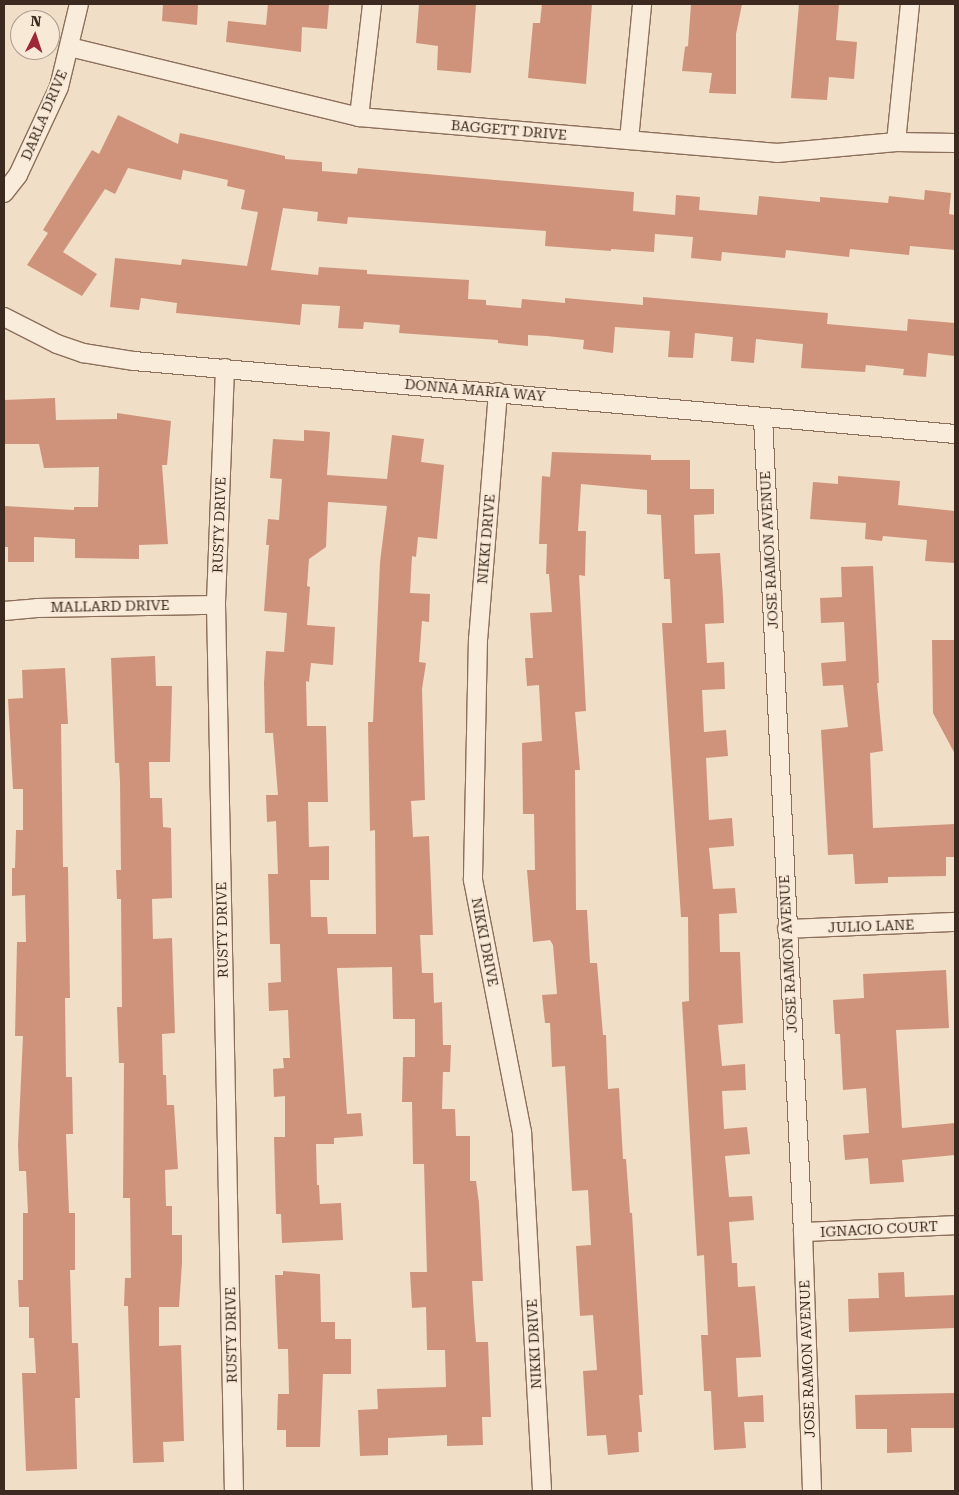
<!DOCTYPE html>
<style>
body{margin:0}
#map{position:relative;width:959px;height:1495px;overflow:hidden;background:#f0dec6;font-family:"Roboto Serif",serif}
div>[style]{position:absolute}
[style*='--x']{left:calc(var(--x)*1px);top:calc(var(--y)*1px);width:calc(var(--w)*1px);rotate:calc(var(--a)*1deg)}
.building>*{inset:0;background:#cf937b}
.roads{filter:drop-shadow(1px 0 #8c6f5b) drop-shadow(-1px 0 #8c6f5b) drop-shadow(0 1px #8c6f5b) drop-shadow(0 -1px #8c6f5b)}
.minor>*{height:18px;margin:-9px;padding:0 9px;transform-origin:9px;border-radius:9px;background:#faecda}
span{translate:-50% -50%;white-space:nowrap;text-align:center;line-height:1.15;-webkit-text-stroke:4px #f7e9d6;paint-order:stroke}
.street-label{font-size:14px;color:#3c291f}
.frame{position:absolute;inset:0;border:5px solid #3c291f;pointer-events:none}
.north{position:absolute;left:10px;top:10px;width:50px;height:50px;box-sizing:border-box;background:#f7e9d6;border:1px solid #ac9c8d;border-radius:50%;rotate:4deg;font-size:14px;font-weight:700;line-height:20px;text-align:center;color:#3c291f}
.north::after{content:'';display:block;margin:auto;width:18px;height:22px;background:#9d2938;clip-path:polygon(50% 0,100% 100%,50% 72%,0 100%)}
</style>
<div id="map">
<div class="building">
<i style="clip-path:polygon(163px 4px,198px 4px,197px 25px,162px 21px)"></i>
<i style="clip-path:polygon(268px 4px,329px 4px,327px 29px,302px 27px,301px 52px,226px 42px,228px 21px,266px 25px)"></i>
<i style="clip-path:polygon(419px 4px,476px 4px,471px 73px,437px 70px,438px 46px,416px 43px)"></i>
<i style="clip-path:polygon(542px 4px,592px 4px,586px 84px,528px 78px,533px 23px,540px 23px)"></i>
<i style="clip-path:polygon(691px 4px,742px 4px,736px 34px,736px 94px,709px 93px,712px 73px,682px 71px,685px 47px,688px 46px)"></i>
<i style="clip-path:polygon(799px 4px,839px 4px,836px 40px,857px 42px,854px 79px,829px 77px,827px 100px,791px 98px)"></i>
<i style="clip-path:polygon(118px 115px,178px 144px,180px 133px,285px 156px,285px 159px,322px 162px,322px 171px,357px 174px,358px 168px,634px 192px,633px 211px,675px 215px,676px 195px,700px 197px,699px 210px,757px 215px,759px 196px,820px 202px,820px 197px,888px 203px,889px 196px,924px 200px,925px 190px,951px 193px,949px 214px,955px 215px,955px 250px,910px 246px,909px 255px,850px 249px,849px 257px,786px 250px,785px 258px,722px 252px,721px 261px,691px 258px,693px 237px,655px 234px,654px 252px,611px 249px,611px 251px,545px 246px,546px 231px,348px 217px,347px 224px,317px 221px,318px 212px,283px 208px,271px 270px,318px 275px,319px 267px,367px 270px,367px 274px,469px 280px,468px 299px,486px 300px,486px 305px,521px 308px,522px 299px,565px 303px,565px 298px,643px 305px,643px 297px,828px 313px,827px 324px,907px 331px,908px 319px,955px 323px,955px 356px,928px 353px,926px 377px,903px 375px,904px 369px,866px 365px,865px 372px,801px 368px,803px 344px,756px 339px,754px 363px,731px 361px,733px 337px,695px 333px,693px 358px,668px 357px,670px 331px,615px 327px,613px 353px,583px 349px,584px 340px,547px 336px,528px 335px,528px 346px,498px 343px,498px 340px,399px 333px,400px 325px,364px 322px,363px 329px,338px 328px,340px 306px,302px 304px,300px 325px,176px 313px,177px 303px,141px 298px,139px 310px,110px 307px,115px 258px,181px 265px,182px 259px,247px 266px,258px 212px,241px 209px,245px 190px,227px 186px,228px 180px,183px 170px,181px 180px,128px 168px,115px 194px,105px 189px,63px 252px,97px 274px,82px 296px,27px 265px,48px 233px,43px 230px,92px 150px,99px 154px)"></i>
<i style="clip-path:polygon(55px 398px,56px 420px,117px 419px,117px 413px,171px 421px,167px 465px,162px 465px,168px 544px,139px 545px,139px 559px,75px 558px,75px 539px,34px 537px,34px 562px,8px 562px,8px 547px,4px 547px,4px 506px,74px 510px,74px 507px,98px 507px,99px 467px,44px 468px,39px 444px,4px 444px,4px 400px)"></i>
<i style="clip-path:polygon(evenodd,304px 430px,330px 432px,327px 475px,387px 479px,392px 435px,424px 439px,421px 462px,444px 465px,437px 539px,418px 537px,416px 557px,412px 556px,410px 593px,430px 594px,429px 622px,422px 621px,419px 662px,426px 663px,422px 689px,425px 800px,411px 801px,413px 837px,429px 836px,433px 935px,420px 935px,422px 973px,433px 973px,434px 1003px,442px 1002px,443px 1045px,451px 1045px,450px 1072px,443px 1072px,442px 1109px,455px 1109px,456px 1136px,470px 1136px,470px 1181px,476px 1181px,479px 1203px,483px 1281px,472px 1281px,474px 1316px,476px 1342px,488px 1342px,491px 1417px,482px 1417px,483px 1445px,447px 1446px,447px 1435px,388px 1438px,388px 1455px,360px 1456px,358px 1410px,378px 1409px,377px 1389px,446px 1387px,445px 1350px,427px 1350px,426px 1307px,412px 1308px,410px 1272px,427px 1272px,424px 1164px,413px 1164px,412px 1102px,402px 1102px,403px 1057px,415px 1057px,415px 1019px,393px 1019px,392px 967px,337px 968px,347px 1114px,361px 1113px,363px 1136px,334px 1138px,334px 1144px,316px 1144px,317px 1185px,319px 1185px,320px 1204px,341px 1203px,343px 1240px,282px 1243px,281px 1214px,276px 1214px,274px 1137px,285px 1137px,285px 1096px,274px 1097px,273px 1069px,284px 1068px,283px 1058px,290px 1058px,288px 1010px,269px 1011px,268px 983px,281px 982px,280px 944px,270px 944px,268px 874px,278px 874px,276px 821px,267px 822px,266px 795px,278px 795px,273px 733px,265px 733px,264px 683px,266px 651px,284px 652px,287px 613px,264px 611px,269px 545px,266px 545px,268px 519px,279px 520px,282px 479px,270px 478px,273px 439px,304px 441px,304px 430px,328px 502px,387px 506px,380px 562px,373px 722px,368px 722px,370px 831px,375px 830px,376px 934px,328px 934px,327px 917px,311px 917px,310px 880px,329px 880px,329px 846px,309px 847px,308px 802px,328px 802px,326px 726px,307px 726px,306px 681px,309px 682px,311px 663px,333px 665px,335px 627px,307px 625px,310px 587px,307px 586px,309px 559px,326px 547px,328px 502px)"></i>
<i style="clip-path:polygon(552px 452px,651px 455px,651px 460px,690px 460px,690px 489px,714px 489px,714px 514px,694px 515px,695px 554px,720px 553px,723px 597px,724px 623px,705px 624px,707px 663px,724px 662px,725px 689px,702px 690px,704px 732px,726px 730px,728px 756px,706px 758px,709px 820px,732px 818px,734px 846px,709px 848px,713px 889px,735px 888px,737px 913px,719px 914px,720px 952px,740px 952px,743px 1023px,718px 1025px,722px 1066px,745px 1064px,746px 1090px,722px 1091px,724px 1129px,747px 1127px,750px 1154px,725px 1156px,729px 1197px,752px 1196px,754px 1220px,729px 1222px,732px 1263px,737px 1263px,738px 1287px,755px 1286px,759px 1331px,761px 1357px,736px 1358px,738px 1397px,763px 1395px,764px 1422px,744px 1422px,746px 1448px,714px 1450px,711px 1391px,704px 1391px,701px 1335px,708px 1335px,704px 1255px,697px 1256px,682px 1002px,689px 1001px,688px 917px,681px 917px,669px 735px,662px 623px,672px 623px,670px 579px,664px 579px,661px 515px,647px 514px,647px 490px,581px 484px,578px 531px,586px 531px,585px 576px,579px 575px,586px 711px,575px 712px,580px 770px,575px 770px,576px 910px,587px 910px,590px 963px,597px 963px,603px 1035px,606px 1035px,608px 1089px,619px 1088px,623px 1159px,626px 1159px,630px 1213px,632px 1213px,643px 1395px,639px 1395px,642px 1432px,638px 1432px,639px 1452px,608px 1455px,606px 1435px,587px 1436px,583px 1371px,597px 1370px,593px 1315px,580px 1316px,576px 1246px,591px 1245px,588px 1190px,572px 1191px,565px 1066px,552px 1067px,550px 1023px,545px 1023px,542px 995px,557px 994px,553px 945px,550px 940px,533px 942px,527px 870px,535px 870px,534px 814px,523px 814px,522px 743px,542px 741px,539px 685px,527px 686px,525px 658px,533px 658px,530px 613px,552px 612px,549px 574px,546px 574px,547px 544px,539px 544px,542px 476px,550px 477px)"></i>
<i style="clip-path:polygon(838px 476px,900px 481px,898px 505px,955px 511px,955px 563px,925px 561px,927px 540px,883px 536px,882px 541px,865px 539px,866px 523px,810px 519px,813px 482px,838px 484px)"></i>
<i style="clip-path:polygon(873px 566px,879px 683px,877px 683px,883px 751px,870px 753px,873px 828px,955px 824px,955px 857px,946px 857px,946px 876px,888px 877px,888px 883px,855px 884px,853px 854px,828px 855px,821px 730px,848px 727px,843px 685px,823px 686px,821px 663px,846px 661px,844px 622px,821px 623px,820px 598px,842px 597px,841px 567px)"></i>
<i style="clip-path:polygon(932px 640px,955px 640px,955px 754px,933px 713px)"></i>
<i style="clip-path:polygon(155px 656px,156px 686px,172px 686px,170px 762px,149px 762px,150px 798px,162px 798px,163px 827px,171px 828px,172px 898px,152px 899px,153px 939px,172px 938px,175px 1033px,162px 1034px,163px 1075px,166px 1075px,167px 1105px,174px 1105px,178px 1169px,165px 1170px,166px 1206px,172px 1206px,172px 1235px,182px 1235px,182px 1263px,179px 1307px,159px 1307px,159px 1346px,181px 1345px,184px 1441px,163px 1442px,164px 1462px,133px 1463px,128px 1306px,124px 1306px,125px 1278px,131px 1278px,130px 1198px,123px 1198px,124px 1063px,119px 1063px,117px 1007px,122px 1007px,121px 899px,117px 899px,116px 870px,121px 870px,120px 782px,119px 763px,115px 763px,111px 658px)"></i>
<i style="clip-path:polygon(65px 668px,68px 724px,61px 724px,63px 867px,68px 867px,70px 998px,65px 998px,66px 1077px,72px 1077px,73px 1134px,66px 1134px,69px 1213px,75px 1213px,75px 1270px,70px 1270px,72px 1343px,78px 1343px,80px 1398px,75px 1398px,77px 1469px,26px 1471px,22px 1373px,36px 1373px,34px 1338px,29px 1338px,29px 1307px,19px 1307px,18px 1280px,23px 1280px,23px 1213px,28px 1213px,26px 1171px,19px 1171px,18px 1145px,23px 1036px,15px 1036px,17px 942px,26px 942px,25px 895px,12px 896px,12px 868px,15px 868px,16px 830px,23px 830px,23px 789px,13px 789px,8px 699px,23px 698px,22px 670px)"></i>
<i style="clip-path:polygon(946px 970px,949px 1028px,896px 1030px,902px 1128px,955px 1123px,955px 1155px,902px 1160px,904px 1182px,870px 1184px,868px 1158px,845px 1160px,843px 1135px,869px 1133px,866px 1088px,843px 1090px,840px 1034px,835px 1034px,833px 1000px,864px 998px,863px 974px)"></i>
<i style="clip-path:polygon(283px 1271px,320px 1274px,321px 1322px,335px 1322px,335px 1339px,351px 1339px,351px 1374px,323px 1374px,320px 1447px,286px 1447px,286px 1430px,277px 1430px,278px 1394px,289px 1394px,288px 1349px,278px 1349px,276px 1303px,275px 1275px,283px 1275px)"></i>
<i style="clip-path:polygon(904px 1272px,905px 1297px,955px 1295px,955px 1328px,849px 1332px,848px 1299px,879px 1298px,878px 1273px)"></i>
<i style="clip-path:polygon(955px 1393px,955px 1428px,911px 1428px,912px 1452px,887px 1453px,887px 1429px,856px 1429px,855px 1395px)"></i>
</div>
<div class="roads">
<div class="minor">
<i style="--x:70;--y:47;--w:297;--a:13.6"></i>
<i style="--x:359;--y:117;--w:420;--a:4.9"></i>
<i style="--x:777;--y:153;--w:120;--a:-5.3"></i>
<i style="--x:896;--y:142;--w:59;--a:1"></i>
<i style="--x:359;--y:117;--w:114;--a:-83.4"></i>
<i style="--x:629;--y:140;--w:137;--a:-84.5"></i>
<i style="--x:896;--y:142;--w:139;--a:-84.2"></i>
<i style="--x:4;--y:193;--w:23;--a:-52"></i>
<i style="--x:18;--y:175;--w:97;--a:-65"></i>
<i style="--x:59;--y:87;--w:85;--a:-76.5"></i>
<i style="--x:4;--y:317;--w:59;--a:27"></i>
<i style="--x:57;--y:344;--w:28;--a:19"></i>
<i style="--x:83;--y:353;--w:52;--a:8.9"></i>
<i style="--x:134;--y:361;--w:824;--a:5.08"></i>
<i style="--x:225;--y:368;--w:237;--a:92.2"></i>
<i style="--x:216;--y:605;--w:886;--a:88.84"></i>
<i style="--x:498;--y:392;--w:247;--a:94.6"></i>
<i style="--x:478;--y:638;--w:242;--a:91.2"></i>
<i style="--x:473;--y:880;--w:257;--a:79"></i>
<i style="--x:522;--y:1132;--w:360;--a:86.8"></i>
<i style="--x:763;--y:418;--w:815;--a:87.19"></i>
<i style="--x:803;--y:1232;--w:259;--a:88"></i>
<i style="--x:4;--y:611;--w:33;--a:-5"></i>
<i style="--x:37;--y:608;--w:179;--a:-1"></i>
<i style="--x:787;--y:929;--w:168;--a:-2.4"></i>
<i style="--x:803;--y:1232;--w:152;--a:-2.6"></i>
</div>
</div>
<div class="street-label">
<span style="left:44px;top:115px;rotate:-67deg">DARLA DRIVE</span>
<span style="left:509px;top:130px;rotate:5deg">BAGGETT DRIVE</span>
<span style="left:475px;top:390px;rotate:5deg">DONNA MARIA WAY</span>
<span style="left:219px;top:525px;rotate:-88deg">RUSTY DRIVE</span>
<span style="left:486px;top:539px;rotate:-85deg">NIKKI DRIVE</span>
<span style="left:769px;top:550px;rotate:-93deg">JOSE RAMON AVENUE</span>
<span style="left:110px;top:606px;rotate:-1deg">MALLARD DRIVE</span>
<span style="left:871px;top:926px;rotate:-2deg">JULIO LANE</span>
<span style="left:222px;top:930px;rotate:-91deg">RUSTY DRIVE</span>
<span style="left:485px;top:942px;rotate:79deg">NIKKI DRIVE</span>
<span style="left:788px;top:954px;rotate:-93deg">JOSE RAMON AVENUE</span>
<span style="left:879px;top:1229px;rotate:-3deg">IGNACIO COURT</span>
<span style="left:231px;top:1335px;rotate:-91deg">RUSTY DRIVE</span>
<span style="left:534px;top:1344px;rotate:-93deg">NIKKI DRIVE</span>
<span style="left:807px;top:1359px;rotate:-92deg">JOSE RAMON AVENUE</span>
</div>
<div class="frame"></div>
<div class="north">N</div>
</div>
